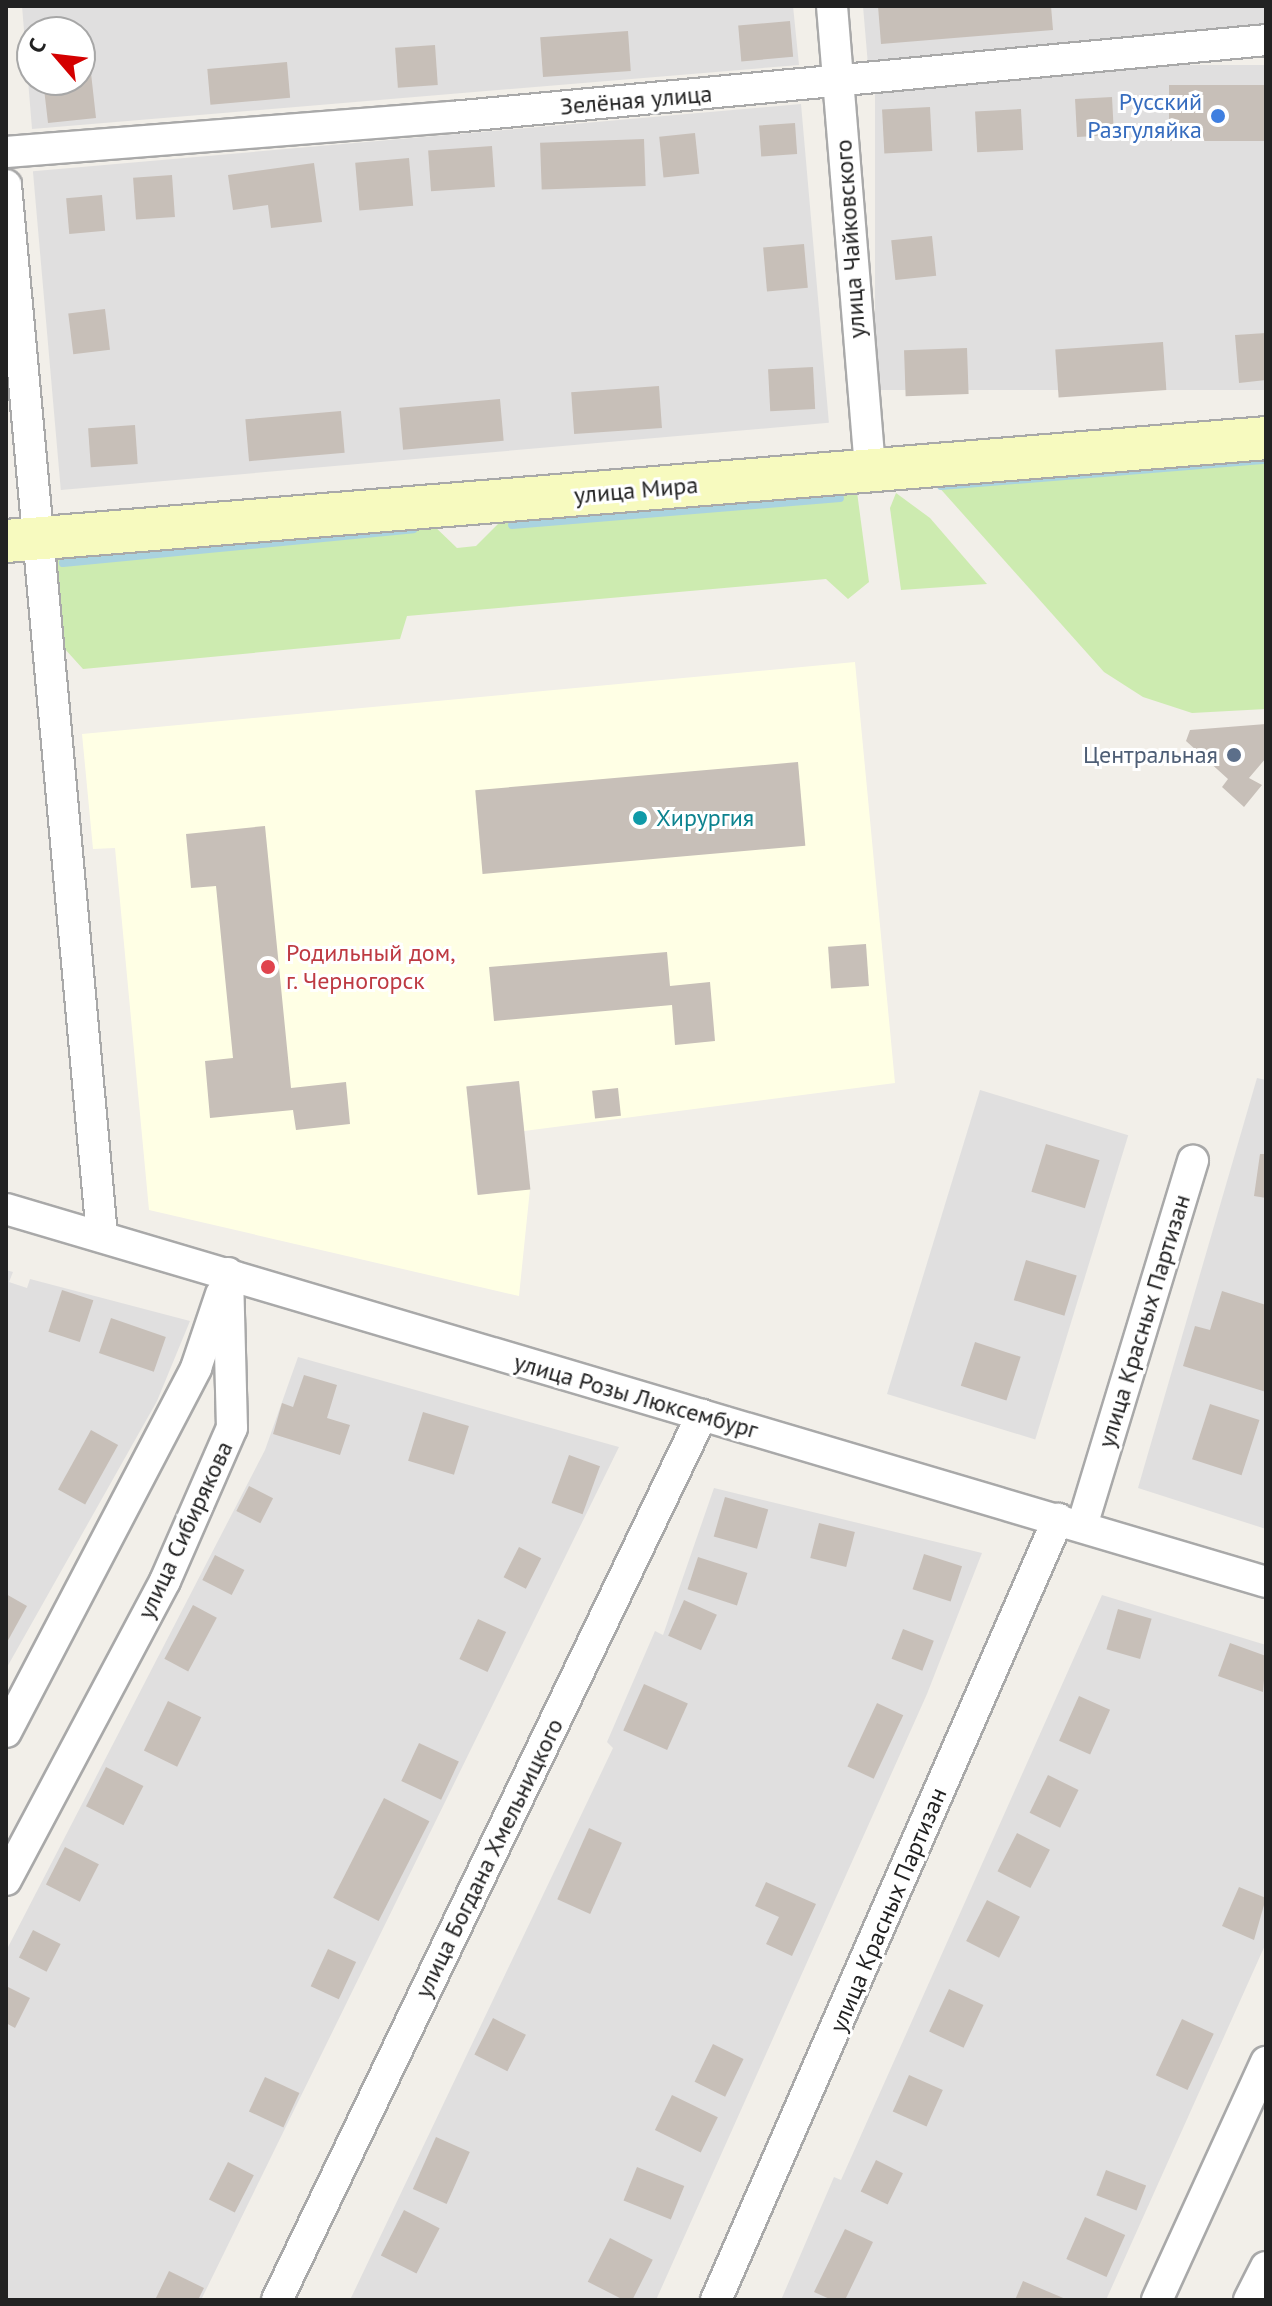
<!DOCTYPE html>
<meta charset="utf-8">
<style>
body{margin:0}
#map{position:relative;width:1272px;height:2306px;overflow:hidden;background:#f2efe9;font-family:"PT Sans",sans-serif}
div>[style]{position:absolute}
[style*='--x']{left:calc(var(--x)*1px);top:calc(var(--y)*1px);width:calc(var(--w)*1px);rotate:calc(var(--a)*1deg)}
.residential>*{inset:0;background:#e0dfdf;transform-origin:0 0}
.education>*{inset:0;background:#ffffe5}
.grass>*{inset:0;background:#cdebb0}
.stream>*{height:8px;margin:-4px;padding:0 4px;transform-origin:4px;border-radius:4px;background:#aad3df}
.building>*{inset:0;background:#c7bfb8;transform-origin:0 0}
.roads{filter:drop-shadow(2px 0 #a9a9a9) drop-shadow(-2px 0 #a9a9a9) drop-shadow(0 2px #a9a9a9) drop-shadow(0 -2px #a9a9a9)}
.minor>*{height:30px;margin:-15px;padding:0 15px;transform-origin:15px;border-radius:15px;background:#fff}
.secondary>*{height:42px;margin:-21px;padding:0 21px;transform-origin:21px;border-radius:21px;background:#f7fabf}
.dots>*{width:22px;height:22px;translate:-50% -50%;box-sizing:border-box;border:4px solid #fff;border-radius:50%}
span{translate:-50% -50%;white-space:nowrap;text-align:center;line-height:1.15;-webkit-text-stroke:6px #fff;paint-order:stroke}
.street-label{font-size:24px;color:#222}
.shop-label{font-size:24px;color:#366cbe}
.right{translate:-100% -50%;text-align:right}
.service-label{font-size:24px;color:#4e5e75}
.culture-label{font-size:24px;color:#0d838f}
.left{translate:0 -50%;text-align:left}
.health-label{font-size:24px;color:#be3a42}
.frame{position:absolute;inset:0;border:8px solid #222;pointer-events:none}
.north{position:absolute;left:16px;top:16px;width:80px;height:80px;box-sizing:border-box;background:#fff;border:2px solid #a7a7a7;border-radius:50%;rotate:298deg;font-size:22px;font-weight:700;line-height:32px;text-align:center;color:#222}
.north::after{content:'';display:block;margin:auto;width:28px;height:36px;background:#d40000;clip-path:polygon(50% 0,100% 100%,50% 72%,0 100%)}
</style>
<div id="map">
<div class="residential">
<i style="clip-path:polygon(evenodd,22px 6px,793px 6px,799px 65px,32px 129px,22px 6px,32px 32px,80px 32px,80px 80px,32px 80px,32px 32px)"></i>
<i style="clip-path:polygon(863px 6px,1266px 6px,1266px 31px,868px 65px)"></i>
<i style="left:1266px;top:65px;width:325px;height:391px;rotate:90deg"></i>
<i style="left:801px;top:104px;width:320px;height:771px;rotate:85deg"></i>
<i style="clip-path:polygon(1257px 1078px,1266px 1080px,1266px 1529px,1138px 1488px)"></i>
<i style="left:980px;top:1090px;width:155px;height:318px;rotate:17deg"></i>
<i style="clip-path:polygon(6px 1270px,13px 1272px,9px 1282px,27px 1288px,30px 1279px,190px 1321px,157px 1401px,6px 1669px)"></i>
<i style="clip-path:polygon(298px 1357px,619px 1447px,201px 2300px,6px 2300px,6px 1951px,265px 1450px)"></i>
<i style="clip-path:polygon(714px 1488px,982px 1553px,927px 1694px,656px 2300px,350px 2300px,613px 1748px,607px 1742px,655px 1631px,663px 1635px)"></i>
<i style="clip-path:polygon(1102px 1595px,1266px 1645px,1266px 1943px,1106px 2300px,781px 2300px,834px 2177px,841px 2180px)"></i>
</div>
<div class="education">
<i style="clip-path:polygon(855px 662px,895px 1083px,524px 1131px,519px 1081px,467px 1086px,477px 1194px,530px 1189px,519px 1296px,149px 1210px,115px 848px,93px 849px,82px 734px)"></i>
</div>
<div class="grass">
<i style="clip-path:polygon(1266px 457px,1266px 709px,1192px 713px,1143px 697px,1104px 672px,937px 485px)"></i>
<i style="clip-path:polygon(857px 492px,869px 582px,848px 599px,826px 579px,407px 616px,400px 639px,83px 669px,64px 648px,55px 556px,431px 523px,457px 548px,476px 546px,503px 519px)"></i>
<i style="clip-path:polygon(896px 493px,930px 518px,987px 584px,901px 590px,890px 508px)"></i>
</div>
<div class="stream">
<i style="--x:941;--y:486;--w:326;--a:-4.6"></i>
<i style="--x:512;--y:525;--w:329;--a:-4.7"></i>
<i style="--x:63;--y:563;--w:352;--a:-5.5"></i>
</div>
<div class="building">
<i style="clip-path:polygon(878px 6px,1051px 6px,1053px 30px,881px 44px)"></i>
<i style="left:790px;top:21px;width:36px;height:52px;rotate:85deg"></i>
<i style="left:628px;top:31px;width:40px;height:88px;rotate:86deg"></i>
<i style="left:435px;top:45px;width:40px;height:40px;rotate:86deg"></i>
<i style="left:287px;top:62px;width:36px;height:80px;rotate:85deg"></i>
<i style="clip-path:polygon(90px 64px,96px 118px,48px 123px,43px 80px,80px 80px,80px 65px)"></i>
<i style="left:1266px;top:85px;width:56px;height:97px;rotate:90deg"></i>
<i style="left:1112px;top:97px;width:38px;height:37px;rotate:87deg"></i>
<i style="left:930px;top:107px;width:44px;height:48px;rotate:87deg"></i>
<i style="left:1021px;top:109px;width:41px;height:46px;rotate:87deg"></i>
<i style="left:795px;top:123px;width:31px;height:36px;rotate:86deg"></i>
<i style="left:695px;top:133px;width:41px;height:36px;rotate:84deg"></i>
<i style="left:644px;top:139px;width:47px;height:104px;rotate:88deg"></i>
<i style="left:492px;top:146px;width:41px;height:64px;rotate:86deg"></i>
<i style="left:409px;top:158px;width:48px;height:54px;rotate:85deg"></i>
<i style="clip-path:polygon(314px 163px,322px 222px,271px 228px,268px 205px,233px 210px,228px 175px)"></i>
<i style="left:172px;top:175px;width:42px;height:39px;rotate:86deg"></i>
<i style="left:102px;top:195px;width:36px;height:36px;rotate:85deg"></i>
<i style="left:932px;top:236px;width:40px;height:41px;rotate:84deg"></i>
<i style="left:804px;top:244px;width:44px;height:41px;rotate:85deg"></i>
<i style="left:105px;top:309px;width:41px;height:37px;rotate:83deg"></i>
<i style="clip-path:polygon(1266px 333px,1266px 380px,1239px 383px,1235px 335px)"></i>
<i style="left:1163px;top:342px;width:48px;height:108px;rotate:86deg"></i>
<i style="left:967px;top:348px;width:46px;height:63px;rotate:88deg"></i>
<i style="left:813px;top:367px;width:42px;height:45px;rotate:87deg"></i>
<i style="left:659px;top:386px;width:42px;height:88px;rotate:86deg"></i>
<i style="left:500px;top:399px;width:42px;height:101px;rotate:85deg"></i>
<i style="left:341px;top:411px;width:42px;height:96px;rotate:85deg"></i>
<i style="left:135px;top:425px;width:39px;height:47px;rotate:86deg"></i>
<i style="clip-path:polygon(1266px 724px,1266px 758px,1249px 778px,1262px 785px,1244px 807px,1222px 787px,1228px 779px,1186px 741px,1190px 730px)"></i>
<i style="left:798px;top:762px;width:84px;height:324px;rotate:85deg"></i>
<i style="clip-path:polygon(265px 826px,291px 1088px,346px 1082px,350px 1124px,296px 1130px,293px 1110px,210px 1118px,205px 1061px,233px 1058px,216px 886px,191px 888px,186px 834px)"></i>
<i style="left:866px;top:944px;width:42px;height:38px;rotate:86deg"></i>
<i style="clip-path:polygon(667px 952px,670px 986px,710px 982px,715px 1041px,675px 1045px,672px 1005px,494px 1021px,489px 967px)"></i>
<i style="left:519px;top:1081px;width:109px;height:53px;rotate:84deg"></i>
<i style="left:618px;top:1088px;width:28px;height:26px;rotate:84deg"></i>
<i style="left:1046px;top:1144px;width:56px;height:50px;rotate:17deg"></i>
<i style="clip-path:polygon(1260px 1154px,1266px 1154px,1266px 1198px,1254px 1196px)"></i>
<i style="left:1026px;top:1260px;width:53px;height:42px;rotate:17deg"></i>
<i style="left:62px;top:1290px;width:33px;height:44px;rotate:18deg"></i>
<i style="clip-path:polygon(1222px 1291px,1266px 1305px,1266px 1392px,1183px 1366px,1195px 1326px,1210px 1330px)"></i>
<i style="left:111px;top:1318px;width:58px;height:37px;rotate:19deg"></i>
<i style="left:975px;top:1342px;width:48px;height:46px;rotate:18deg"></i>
<i style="clip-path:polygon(304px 1375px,337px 1385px,327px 1418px,350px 1425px,340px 1455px,273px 1434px,282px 1403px,293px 1407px)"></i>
<i style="left:1210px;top:1404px;width:52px;height:58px;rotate:18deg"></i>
<i style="left:423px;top:1412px;width:48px;height:51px;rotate:17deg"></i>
<i style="left:91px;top:1430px;width:31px;height:68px;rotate:29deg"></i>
<i style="left:569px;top:1455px;width:33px;height:51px;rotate:20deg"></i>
<i style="left:249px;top:1486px;width:27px;height:28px;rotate:27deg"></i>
<i style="left:725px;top:1497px;width:45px;height:41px;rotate:16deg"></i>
<i style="left:819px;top:1523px;width:37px;height:36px;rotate:14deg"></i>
<i style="left:519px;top:1547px;width:25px;height:34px;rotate:27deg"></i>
<i style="left:924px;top:1554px;width:40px;height:37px;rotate:18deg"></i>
<i style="left:215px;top:1555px;width:33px;height:28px;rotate:27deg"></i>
<i style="left:698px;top:1557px;width:52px;height:34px;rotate:18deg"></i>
<i style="clip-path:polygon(6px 1594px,27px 1606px,6px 1644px)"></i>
<i style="left:684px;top:1600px;width:36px;height:39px;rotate:24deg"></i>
<i style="left:193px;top:1605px;width:27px;height:61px;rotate:28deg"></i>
<i style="left:1118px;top:1609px;width:35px;height:42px;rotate:16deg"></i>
<i style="left:478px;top:1619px;width:31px;height:44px;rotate:25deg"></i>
<i style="left:903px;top:1629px;width:33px;height:32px;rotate:21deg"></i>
<i style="clip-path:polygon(1230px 1643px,1266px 1656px,1263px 1692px,1218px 1676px)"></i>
<i style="left:644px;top:1684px;width:48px;height:51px;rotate:24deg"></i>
<i style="left:1079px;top:1696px;width:34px;height:49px;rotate:24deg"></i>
<i style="left:168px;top:1701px;width:37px;height:55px;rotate:26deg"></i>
<i style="left:877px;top:1703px;width:29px;height:70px;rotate:25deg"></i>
<i style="left:419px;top:1743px;width:44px;height:42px;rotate:25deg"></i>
<i style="left:106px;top:1767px;width:42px;height:44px;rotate:27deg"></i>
<i style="left:1048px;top:1775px;width:34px;height:42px;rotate:26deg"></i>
<i style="left:384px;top:1798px;width:51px;height:112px;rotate:27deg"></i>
<i style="left:589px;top:1828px;width:36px;height:78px;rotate:24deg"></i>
<i style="left:1017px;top:1833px;width:37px;height:43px;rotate:27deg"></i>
<i style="left:65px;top:1847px;width:38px;height:42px;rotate:27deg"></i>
<i style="clip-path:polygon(766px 1882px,816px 1904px,792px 1956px,766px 1944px,779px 1917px,755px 1906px)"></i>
<i style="clip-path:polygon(1239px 1887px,1266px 1898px,1254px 1940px,1222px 1926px)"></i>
<i style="left:987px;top:1900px;width:37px;height:46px;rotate:27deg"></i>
<i style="left:33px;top:1930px;width:31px;height:31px;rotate:27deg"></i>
<i style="left:328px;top:1949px;width:31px;height:41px;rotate:25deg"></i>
<i style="clip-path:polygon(6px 1986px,30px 1998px,15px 2028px,6px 2023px)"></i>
<i style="left:949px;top:1989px;width:38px;height:47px;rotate:25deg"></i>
<i style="left:493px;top:2018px;width:37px;height:41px;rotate:27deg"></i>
<i style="left:1182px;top:2019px;width:35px;height:62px;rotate:25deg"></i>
<i style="left:713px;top:2044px;width:34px;height:42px;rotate:26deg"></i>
<i style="left:909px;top:2075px;width:37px;height:40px;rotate:24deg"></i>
<i style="left:265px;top:2077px;width:38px;height:38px;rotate:25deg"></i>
<i style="left:672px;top:2095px;width:51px;height:39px;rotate:26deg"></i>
<i style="left:436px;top:2137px;width:37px;height:57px;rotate:24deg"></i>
<i style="left:876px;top:2160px;width:30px;height:35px;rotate:26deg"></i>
<i style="left:228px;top:2162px;width:29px;height:42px;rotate:27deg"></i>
<i style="left:637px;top:2167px;width:51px;height:36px;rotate:22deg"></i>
<i style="left:1106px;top:2170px;width:43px;height:27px;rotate:21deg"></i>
<i style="left:404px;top:2210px;width:40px;height:51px;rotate:27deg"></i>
<i style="left:1085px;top:2217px;width:44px;height:46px;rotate:24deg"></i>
<i style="clip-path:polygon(845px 2229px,873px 2242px,845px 2300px,832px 2300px,814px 2292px)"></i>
<i style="left:610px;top:2238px;width:48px;height:49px;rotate:27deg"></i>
<i style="clip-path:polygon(169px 2271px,204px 2288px,198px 2300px,155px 2300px)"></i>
<i style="clip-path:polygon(1023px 2281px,1068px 2300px,1015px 2300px)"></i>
</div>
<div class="roads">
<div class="minor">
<i style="--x:832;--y:6;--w:468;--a:85.3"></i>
<i style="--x:6;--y:152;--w:447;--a:-4.5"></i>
<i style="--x:452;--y:117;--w:818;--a:-5.4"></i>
<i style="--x:6;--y:185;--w:1054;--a:84.78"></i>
<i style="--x:6;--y:1209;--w:1314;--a:16.49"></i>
<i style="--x:1082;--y:1526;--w:382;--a:-73.1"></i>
<i style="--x:6;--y:1732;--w:411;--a:-62.4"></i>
<i style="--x:196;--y:1368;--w:78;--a:-71.3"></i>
<i style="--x:6;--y:1880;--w:339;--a:-62"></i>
<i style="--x:165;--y:1581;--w:167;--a:-66.4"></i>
<i style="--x:232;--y:1428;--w:155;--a:-91.5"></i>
<i style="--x:277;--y:2300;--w:982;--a:-64.35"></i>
<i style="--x:716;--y:2300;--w:853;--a:-66.35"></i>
<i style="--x:1157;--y:2300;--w:262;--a:-65.4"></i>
<i style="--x:1249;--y:2300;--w:37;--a:-63"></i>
</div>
<div class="secondary">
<i style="--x:6;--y:541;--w:1264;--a:-4.67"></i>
</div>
</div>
<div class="dots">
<i style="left:1218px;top:116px;background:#3f7fe0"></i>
<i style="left:1234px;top:755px;background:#5c6f8a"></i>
<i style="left:640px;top:818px;background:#0f9aa8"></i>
<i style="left:268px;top:967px;background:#e0444e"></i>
</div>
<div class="street-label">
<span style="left:636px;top:100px;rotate:-5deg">Зелёная улица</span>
<span style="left:850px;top:239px;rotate:-94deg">улица Чайковского</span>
<span style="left:636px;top:490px;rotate:-5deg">улица Мира</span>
<span style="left:1144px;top:1321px;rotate:-73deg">улица Красных Партизан</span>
<span style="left:636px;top:1396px;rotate:16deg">улица Розы Люксембург</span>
<span style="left:185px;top:1530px;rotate:-65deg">улица Сибирякова</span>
<span style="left:489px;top:1858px;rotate:-64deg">улица Богдана Хмельницкого</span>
<span style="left:888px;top:1910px;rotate:-67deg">улица Красных Партизан</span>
</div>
<div class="shop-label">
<span class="right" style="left:1202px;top:116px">Русский<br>Разгуляйка</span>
</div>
<div class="service-label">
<span class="right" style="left:1218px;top:755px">Центральная</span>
</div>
<div class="culture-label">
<span class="left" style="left:656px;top:818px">Хирургия</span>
</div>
<div class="health-label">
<span class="left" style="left:286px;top:967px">Родильный дом,<br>г. Черногорск</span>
</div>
<div class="frame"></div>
<div class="north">С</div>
</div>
